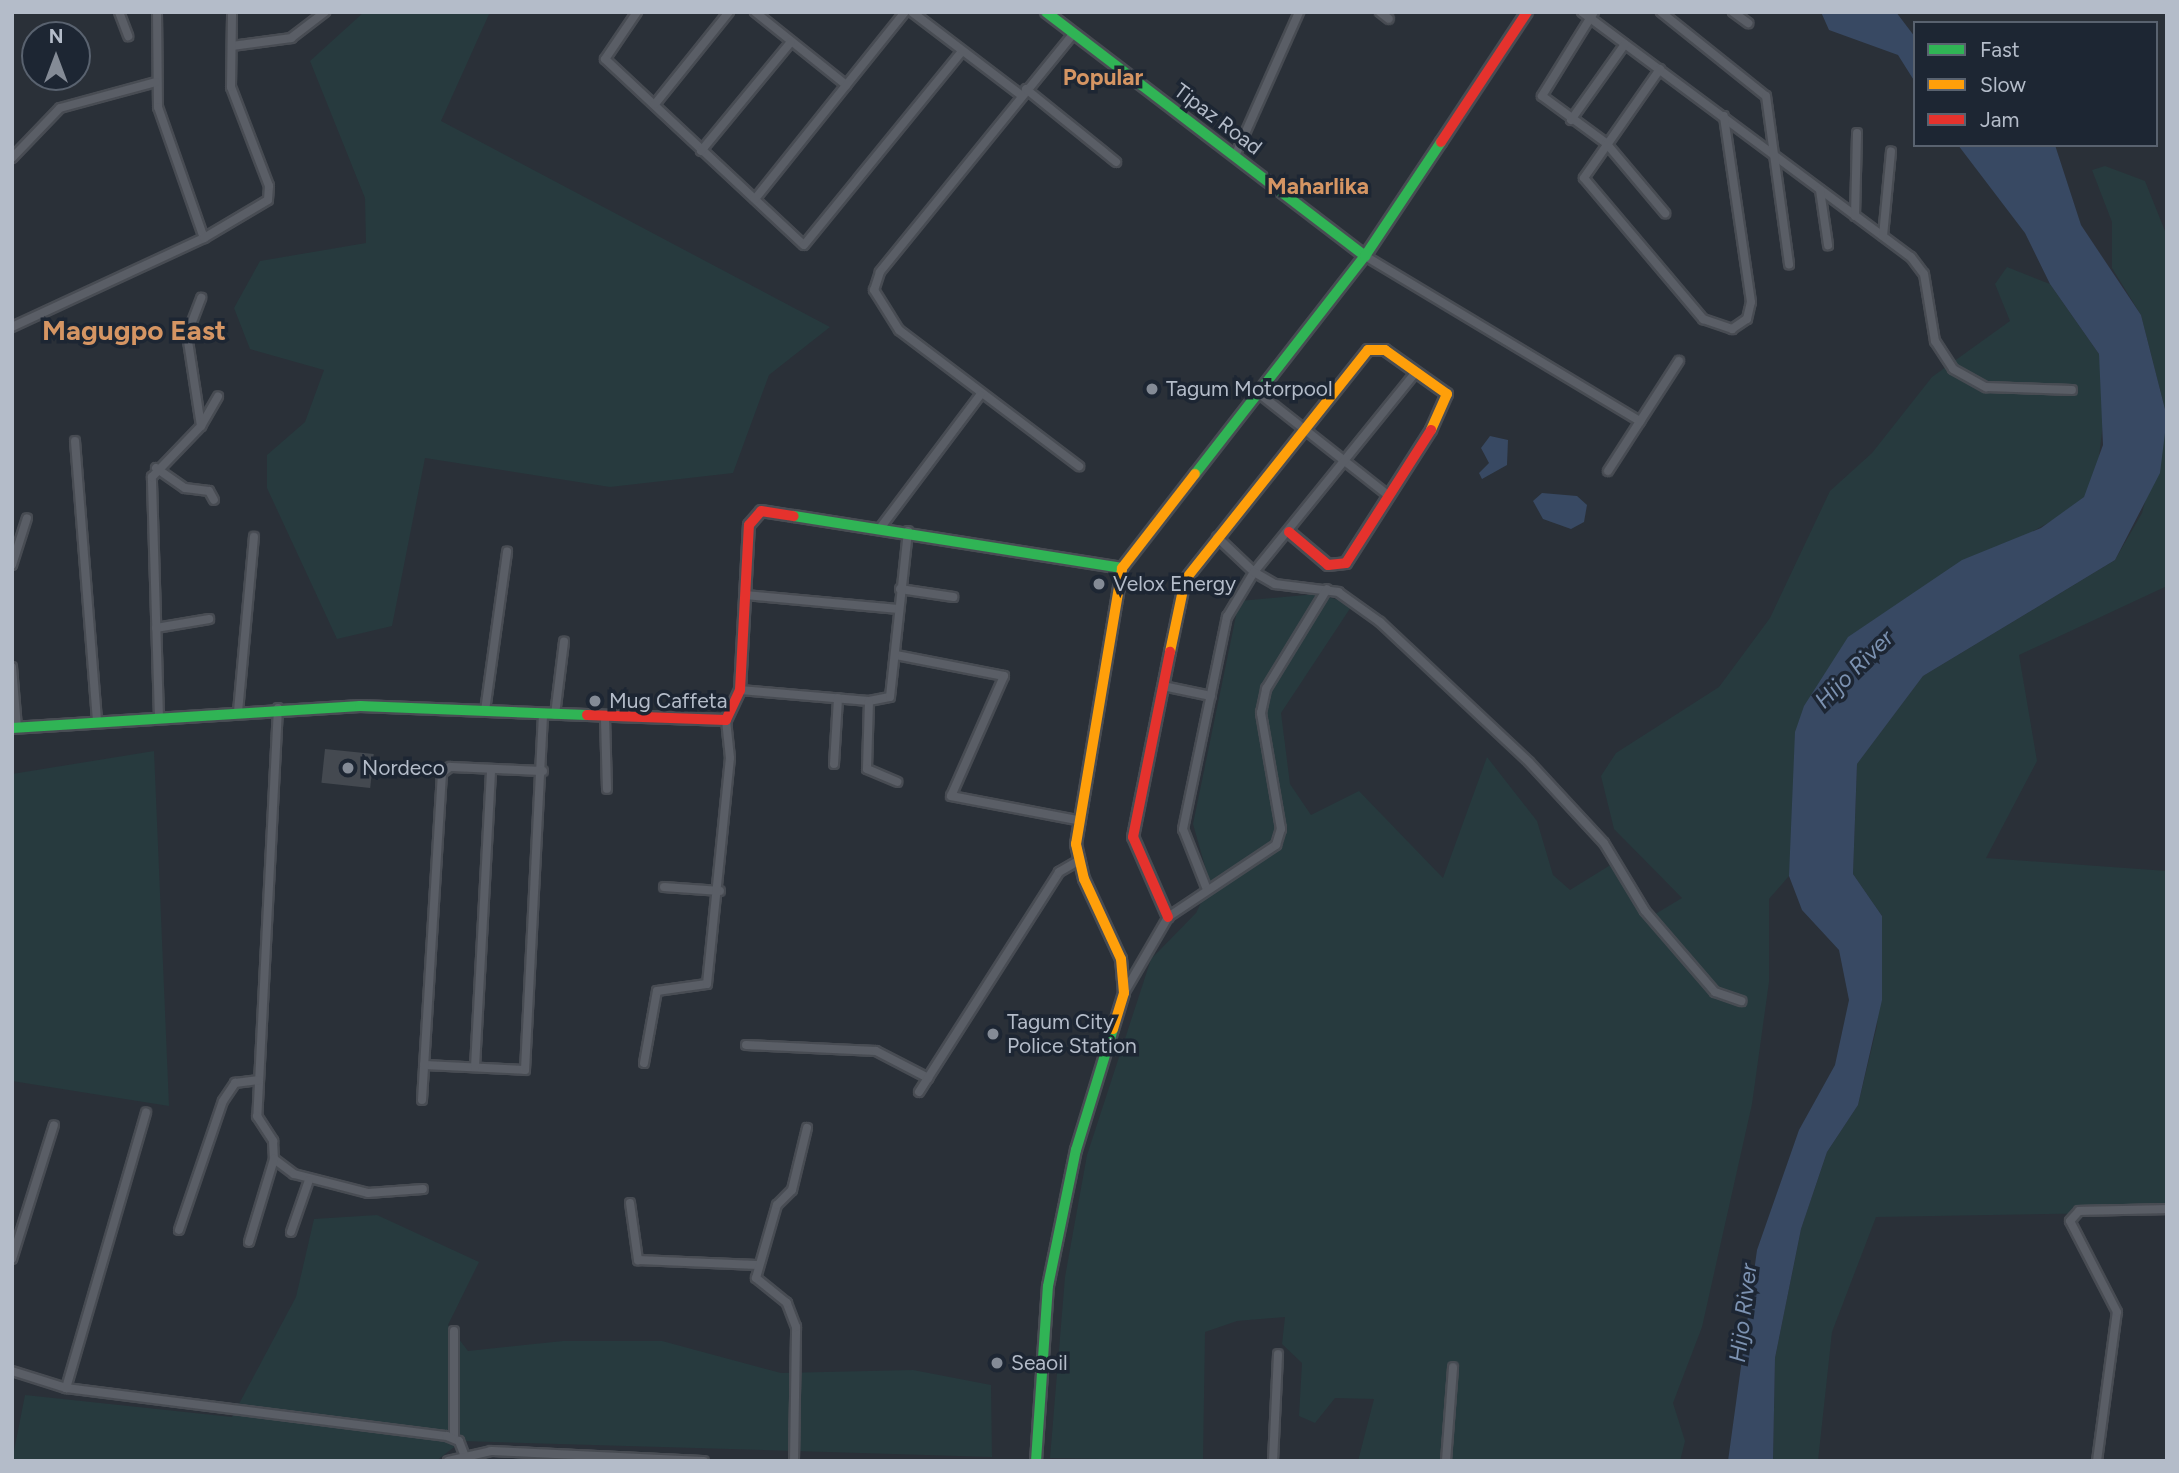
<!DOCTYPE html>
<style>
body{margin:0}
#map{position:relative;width:2179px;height:1473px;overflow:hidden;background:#2a3038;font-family:Figtree,sans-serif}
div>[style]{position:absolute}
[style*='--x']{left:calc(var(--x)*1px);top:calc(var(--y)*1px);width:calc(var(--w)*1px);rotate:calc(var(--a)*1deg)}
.green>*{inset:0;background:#273a3e}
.water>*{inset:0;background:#384963}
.building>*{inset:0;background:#444950;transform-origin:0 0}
.roads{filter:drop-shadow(2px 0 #484c53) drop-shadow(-2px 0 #484c53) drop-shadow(0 2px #484c53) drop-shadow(0 -2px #484c53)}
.street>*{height:8px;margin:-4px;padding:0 4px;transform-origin:4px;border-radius:4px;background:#5a5e66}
.fast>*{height:10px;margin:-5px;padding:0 5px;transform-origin:5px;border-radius:5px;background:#30b455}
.slow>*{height:10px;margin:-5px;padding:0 5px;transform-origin:5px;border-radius:5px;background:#ff9f0a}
.jam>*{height:10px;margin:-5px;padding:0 5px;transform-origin:5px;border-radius:5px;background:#e5322d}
.dots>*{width:19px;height:19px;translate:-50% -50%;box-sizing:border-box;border:4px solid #1d2633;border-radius:50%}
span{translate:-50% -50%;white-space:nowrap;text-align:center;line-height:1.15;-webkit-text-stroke:7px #1d2633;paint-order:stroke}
.street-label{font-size:21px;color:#b4bcc9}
.poi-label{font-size:21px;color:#b4bcc9}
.left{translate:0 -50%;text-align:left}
.neighbourhood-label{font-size:23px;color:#d59563;font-weight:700}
.water-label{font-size:23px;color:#7c92b1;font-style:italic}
.district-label{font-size:28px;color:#d59563;font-weight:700}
.frame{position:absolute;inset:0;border:14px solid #b4bcc9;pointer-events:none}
.legend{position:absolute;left:1913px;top:21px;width:245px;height:126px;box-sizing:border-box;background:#1d2633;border:2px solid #59626f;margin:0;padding:9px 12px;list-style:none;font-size:21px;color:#b4bcc9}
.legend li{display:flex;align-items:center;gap:14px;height:35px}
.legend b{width:35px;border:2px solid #59626f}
.north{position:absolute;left:21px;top:21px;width:70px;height:70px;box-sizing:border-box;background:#1d2633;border:2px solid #59626f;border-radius:50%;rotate:0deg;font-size:19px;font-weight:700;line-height:28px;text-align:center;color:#b4bcc9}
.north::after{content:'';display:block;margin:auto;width:24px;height:32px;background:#848b96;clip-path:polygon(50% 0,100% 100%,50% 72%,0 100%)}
</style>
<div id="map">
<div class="green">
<i style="clip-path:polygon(364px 12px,490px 12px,441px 121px,830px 327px,769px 375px,733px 473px,610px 487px,425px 458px,392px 626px,337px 639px,267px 488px,267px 455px,305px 422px,324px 370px,250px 349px,234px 308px,260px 261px,366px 243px,365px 198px,310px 61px)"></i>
<i style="clip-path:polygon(2105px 166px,2145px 181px,2167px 236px,2167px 417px,2141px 315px,2112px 268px,2112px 222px,2092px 170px)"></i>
<i style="clip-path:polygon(2007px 267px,2050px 284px,2099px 354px,2105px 408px,2097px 472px,2085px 497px,2064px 514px,1872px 621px,1795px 814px,1789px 876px,1769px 899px,1769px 982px,1752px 1104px,1702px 1327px,1673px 1403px,1685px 1441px,1680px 1461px,1358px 1461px,1374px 1399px,1335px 1398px,1315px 1423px,1299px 1416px,1302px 1363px,1282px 1344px,1285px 1317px,1237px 1321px,1205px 1332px,1203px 1461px,1050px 1458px,1065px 1277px,1087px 1155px,1151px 959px,1196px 913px,1210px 884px,1193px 824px,1239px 601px,1317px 594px,1353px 604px,1281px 713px,1290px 784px,1311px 815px,1359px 791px,1443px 878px,1487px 757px,1537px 821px,1553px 875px,1570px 890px,1612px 864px,1652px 916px,1682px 898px,1614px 829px,1601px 776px,1616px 753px,1719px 687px,1770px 618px,1830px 491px,1872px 453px,1932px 377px,2010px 321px,1995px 284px)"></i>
<i style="clip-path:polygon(2167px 422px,2167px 586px,2019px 655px,2037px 761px,1986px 858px,2167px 871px,2167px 1212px,1876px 1217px,1832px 1332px,1818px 1461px,1773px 1461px,1775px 1358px,1801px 1229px,1827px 1152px,1858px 1105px,1877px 1026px,1882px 916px,1853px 874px,1857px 764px,1923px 676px,2115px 560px,2142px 513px)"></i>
<i style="clip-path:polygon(154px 751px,169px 1106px,12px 1081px,12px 774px)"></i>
<i style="clip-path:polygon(377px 1215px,479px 1262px,448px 1325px,468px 1351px,563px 1341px,662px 1341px,781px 1373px,913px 1370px,991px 1385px,992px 1457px,462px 1441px,436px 1461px,12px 1461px,25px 1395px,232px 1417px,296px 1297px,314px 1219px)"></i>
</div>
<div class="water">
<i style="clip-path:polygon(1821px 12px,1896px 12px,1915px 37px,1915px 82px,1898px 55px,1829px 30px)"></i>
<i style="clip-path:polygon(1958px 145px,2055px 145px,2081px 225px,2141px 315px,2167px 417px,2160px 473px,2115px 560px,1923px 676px,1857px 764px,1853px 874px,1882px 916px,1882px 1000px,1858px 1105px,1827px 1152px,1801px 1229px,1775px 1358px,1773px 1461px,1728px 1461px,1757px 1250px,1799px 1130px,1835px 1065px,1849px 1000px,1839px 950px,1802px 910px,1789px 876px,1795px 732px,1804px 706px,1848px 637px,1962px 560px,2041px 528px,2084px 497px,2103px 445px,2099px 354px,2050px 284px,2025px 233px)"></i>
<i style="clip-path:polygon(1490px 436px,1508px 440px,1507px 465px,1482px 479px,1479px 473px,1489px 463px,1481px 448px)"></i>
<i style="clip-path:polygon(1542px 493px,1577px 496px,1587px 505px,1584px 522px,1571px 529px,1543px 519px,1533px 501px)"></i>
</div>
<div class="building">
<i style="left:325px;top:749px;width:49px;height:34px;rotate:6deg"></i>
</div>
<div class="roads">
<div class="street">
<i style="--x:119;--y:12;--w:26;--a:69"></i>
<i style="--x:157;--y:12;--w:95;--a:89.4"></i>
<i style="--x:158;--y:107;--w:139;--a:70.7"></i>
<i style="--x:637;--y:12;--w:57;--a:124.2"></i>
<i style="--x:605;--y:59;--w:272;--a:43.1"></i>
<i style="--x:804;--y:245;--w:250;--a:-50.8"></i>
<i style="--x:755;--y:12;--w:117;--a:38.7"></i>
<i style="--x:912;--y:12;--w:137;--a:37.3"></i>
<i style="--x:1380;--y:12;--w:11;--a:38"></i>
<i style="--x:1582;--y:12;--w:410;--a:36.7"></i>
<i style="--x:1911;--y:257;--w:21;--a:53"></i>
<i style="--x:1924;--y:274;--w:68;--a:80.7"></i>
<i style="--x:1935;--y:341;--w:33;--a:57"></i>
<i style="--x:1953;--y:369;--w:38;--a:29"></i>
<i style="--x:1986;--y:387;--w:86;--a:2"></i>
<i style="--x:1594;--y:12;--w:99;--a:121.8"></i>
<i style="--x:1542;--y:96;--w:79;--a:36.3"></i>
<i style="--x:1606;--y:143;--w:92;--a:49.9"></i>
<i style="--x:1661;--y:12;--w:134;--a:38.7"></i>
<i style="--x:1766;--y:96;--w:170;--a:82.2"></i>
<i style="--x:1733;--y:12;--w:19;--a:36"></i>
<i style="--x:1074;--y:33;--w:308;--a:129.1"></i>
<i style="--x:880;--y:272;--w:19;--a:108"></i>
<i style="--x:874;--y:290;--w:47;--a:58"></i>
<i style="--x:899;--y:330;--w:226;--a:37.1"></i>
<i style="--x:232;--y:46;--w:60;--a:-7.7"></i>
<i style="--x:291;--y:38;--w:43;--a:-37.4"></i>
<i style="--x:1660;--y:69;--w:133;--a:124.9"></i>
<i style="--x:1584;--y:178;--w:185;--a:49.8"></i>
<i style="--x:1703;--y:319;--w:31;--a:19"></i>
<i style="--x:1732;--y:329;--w:18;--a:-34"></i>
<i style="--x:1747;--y:319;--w:17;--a:-77"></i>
<i style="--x:1751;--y:302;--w:188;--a:-98.3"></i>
<i style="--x:1026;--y:89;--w:116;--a:39"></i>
<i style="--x:655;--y:104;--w:118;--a:-51.2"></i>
<i style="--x:1571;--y:120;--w:93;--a:-54.6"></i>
<i style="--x:701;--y:151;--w:141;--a:-50.5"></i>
<i style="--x:1235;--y:156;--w:158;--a:-66"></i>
<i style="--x:12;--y:158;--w:69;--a:-46.2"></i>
<i style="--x:60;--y:108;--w:99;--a:-15.2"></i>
<i style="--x:1820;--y:190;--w:56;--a:81.7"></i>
<i style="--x:755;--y:199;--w:240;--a:-51.3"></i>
<i style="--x:1855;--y:216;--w:83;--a:-88.6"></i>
<i style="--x:1883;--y:236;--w:85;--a:-84.6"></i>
<i style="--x:1365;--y:256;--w:321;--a:31"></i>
<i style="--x:12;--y:327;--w:212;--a:-24.9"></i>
<i style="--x:204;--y:238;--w:74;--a:-30.7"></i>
<i style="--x:268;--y:200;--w:14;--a:-86"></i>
<i style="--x:269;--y:186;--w:106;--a:-111"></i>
<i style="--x:231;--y:87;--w:75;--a:-89.2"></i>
<i style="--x:1256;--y:391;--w:169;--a:38.3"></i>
<i style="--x:201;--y:426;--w:92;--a:-98.7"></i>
<i style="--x:187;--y:335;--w:40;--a:-69"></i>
<i style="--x:75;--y:441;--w:282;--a:85.5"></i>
<i style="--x:156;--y:468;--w:35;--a:35"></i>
<i style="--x:185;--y:488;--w:24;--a:7"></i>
<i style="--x:209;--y:491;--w:10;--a:61"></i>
<i style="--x:1608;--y:471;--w:131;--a:-57.2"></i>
<i style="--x:881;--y:527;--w:165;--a:-53.1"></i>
<i style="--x:1217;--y:537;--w:51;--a:43.4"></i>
<i style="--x:1254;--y:572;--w:257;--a:-51"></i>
<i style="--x:12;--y:565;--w:49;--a:-72.3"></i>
<i style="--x:900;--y:589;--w:54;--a:8.6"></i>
<i style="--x:745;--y:595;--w:154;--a:5.2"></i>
<i style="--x:156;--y:628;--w:54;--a:-9.6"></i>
<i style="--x:896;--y:655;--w:110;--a:11"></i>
<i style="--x:1004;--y:676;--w:131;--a:113.8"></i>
<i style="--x:951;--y:796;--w:128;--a:10.8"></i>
<i style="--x:12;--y:667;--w:61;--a:85.3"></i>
<i style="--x:1163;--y:686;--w:49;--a:11.8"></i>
<i style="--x:740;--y:690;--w:129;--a:4.9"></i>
<i style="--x:869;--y:701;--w:21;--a:-11"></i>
<i style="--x:890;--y:697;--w:167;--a:-83.8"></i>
<i style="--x:869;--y:701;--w:68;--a:91.7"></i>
<i style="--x:867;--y:769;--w:33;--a:23"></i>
<i style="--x:278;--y:708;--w:409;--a:92.9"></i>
<i style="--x:257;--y:1116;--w:30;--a:57"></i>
<i style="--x:273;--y:1141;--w:18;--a:87"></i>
<i style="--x:274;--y:1159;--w:25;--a:37"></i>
<i style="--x:294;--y:1174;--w:76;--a:14.4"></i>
<i style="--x:368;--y:1193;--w:55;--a:-4.2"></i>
<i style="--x:485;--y:711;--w:161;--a:-82.1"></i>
<i style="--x:238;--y:712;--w:176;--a:-84.8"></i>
<i style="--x:555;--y:715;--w:74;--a:-83"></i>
<i style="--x:159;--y:718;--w:241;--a:-91.7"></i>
<i style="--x:152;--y:477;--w:71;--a:-46.1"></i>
<i style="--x:201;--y:426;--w:34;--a:-60"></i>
<i style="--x:605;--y:718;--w:71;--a:88.4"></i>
<i style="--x:834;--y:764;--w:66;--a:-86.5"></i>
<i style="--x:664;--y:887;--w:56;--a:4.1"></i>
<i style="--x:1206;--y:887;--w:62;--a:-111.6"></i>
<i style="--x:1183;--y:829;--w:217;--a:-78.3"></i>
<i style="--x:1227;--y:617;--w:52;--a:-59"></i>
<i style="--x:1254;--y:572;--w:24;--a:30"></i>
<i style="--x:1275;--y:584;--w:64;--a:7.2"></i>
<i style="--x:1338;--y:592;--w:52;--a:35.5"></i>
<i style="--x:1380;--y:622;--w:204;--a:43.2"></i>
<i style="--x:1529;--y:762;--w:110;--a:47.2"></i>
<i style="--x:1604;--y:843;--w:79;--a:58.9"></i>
<i style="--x:1645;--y:911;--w:107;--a:49.2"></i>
<i style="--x:1715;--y:992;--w:28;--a:19"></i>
<i style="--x:1124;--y:993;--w:88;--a:-59.9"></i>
<i style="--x:1168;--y:917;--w:130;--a:-33.7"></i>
<i style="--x:1276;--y:845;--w:17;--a:-73"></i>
<i style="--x:1281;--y:829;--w:118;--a:-99.8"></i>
<i style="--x:1261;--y:713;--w:25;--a:-78"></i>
<i style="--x:1266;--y:689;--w:117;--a:-58.6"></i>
<i style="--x:746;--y:1045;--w:130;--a:2.6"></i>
<i style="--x:876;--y:1051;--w:59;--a:27.4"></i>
<i style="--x:644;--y:1063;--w:73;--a:-79.8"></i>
<i style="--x:657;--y:991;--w:50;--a:-8"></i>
<i style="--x:707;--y:984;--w:227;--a:-84.2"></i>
<i style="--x:730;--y:758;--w:38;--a:-96"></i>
<i style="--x:424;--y:1065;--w:101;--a:2.8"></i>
<i style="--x:525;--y:1070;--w:355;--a:-87.1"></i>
<i style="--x:475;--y:1067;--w:297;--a:-86.9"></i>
<i style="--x:919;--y:1092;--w:261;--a:-57.5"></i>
<i style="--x:1059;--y:872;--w:22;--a:-30"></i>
<i style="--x:422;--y:1100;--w:328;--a:-86.5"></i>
<i style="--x:442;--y:773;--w:10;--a:-37"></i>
<i style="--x:450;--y:767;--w:93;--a:2.5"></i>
<i style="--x:630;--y:1203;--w:58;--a:82"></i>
<i style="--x:638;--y:1260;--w:119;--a:2.4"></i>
<i style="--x:179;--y:1230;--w:136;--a:-71.2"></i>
<i style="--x:223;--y:1101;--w:22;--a:-56"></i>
<i style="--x:235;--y:1083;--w:24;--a:-7"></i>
<i style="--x:291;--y:1232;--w:55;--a:-70.9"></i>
<i style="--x:249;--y:1242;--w:87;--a:-73.2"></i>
<i style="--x:12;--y:1259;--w:140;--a:-72.6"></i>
<i style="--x:454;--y:1331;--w:106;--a:90"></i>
<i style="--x:12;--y:1371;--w:57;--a:17.5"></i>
<i style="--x:66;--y:1388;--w:384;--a:7.2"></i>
<i style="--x:447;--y:1436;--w:13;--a:23"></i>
<i style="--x:459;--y:1441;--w:14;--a:69"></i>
<i style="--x:66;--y:1388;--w:287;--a:-73.8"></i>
<i style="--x:448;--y:1461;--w:44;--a:-13.1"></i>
<i style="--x:491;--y:1451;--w:213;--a:2.7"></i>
<i style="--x:794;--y:1461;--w:134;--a:-89.1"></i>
<i style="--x:796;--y:1327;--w:26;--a:-111"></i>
<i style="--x:787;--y:1303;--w:40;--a:-141"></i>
<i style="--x:756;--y:1278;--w:76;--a:-74"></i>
<i style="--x:777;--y:1205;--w:21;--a:-45"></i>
<i style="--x:792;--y:1190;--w:64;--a:-76.4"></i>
<i style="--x:1273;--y:1461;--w:107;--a:-87.3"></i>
<i style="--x:1446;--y:1461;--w:94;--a:-85.7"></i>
<i style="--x:2097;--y:1461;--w:150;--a:-82.4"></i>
<i style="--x:2117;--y:1312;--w:102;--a:-117.3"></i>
<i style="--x:2070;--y:1221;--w:13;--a:-48"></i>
<i style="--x:2079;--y:1211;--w:88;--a:-1.3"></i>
</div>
<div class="fast">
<i style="--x:1046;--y:12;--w:402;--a:37.4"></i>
<i style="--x:1195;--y:474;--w:276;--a:-52.1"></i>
<i style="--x:1365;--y:256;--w:137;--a:-56.3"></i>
<i style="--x:794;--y:516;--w:332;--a:9"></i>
<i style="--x:12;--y:728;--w:349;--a:-3.6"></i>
<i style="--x:360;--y:706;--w:227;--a:2.3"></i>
<i style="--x:1036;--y:1461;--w:175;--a:-86.1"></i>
<i style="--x:1048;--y:1286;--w:139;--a:-78.4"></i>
<i style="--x:1076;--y:1150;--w:127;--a:-73"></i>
</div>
<div class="slow">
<i style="--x:1170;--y:652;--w:74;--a:-78.2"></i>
<i style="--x:1185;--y:580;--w:294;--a:-51.5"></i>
<i style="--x:1368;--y:350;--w:17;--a:0"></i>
<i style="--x:1385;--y:350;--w:76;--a:35.4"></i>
<i style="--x:1447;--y:394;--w:39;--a:114"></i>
<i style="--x:1113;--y:1029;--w:38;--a:-73"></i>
<i style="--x:1124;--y:993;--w:34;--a:-95"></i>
<i style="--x:1121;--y:959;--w:88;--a:-114.8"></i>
<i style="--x:1084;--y:879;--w:36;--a:-103"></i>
<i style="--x:1076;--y:844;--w:280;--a:-80.5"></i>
<i style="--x:1122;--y:568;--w:119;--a:-52.2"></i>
</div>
<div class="jam">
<i style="--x:1441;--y:142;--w:156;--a:-56.5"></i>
<i style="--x:1289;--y:532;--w:51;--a:40.2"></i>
<i style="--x:1328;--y:565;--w:18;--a:-6"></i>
<i style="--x:1346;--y:563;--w:158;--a:-57.4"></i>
<i style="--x:587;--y:715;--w:139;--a:2.1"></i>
<i style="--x:726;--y:720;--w:33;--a:-65"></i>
<i style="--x:740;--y:690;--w:165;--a:-86.9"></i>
<i style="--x:749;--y:525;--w:18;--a:-49"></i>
<i style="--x:761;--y:511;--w:33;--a:9"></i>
<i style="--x:1168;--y:917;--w:87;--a:-113.6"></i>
<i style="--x:1133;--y:837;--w:189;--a:-78.7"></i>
</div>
</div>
<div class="dots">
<i style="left:1152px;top:389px;background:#848b96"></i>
<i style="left:1099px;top:584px;background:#848b96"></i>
<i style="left:595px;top:701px;background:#848b96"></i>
<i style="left:348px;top:768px;background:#848b96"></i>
<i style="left:993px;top:1034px;background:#848b96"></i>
<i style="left:997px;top:1363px;background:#848b96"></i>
</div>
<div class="street-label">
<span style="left:1218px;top:119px;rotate:37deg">Tipaz Road</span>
</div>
<div class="poi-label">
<span class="left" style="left:1166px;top:389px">Tagum Motorpool</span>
<span class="left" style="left:1113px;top:584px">Velox Energy</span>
<span class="left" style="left:609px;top:701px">Mug Caffeta</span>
<span class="left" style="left:362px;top:768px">Nordeco</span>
<span class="left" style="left:1007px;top:1034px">Tagum City<br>Police Station</span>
<span class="left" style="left:1011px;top:1363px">Seaoil</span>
</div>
<div class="neighbourhood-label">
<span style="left:1103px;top:77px">Popular</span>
<span style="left:1318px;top:186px">Maharlika</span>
</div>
<div class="water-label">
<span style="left:1854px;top:669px;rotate:-45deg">Hijo River</span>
<span style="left:1743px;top:1313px;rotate:-83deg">Hijo River</span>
</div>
<div class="district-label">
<span style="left:134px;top:330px">Magugpo East</span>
</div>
<div class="frame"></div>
<ul class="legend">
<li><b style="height:9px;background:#30b455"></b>Fast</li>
<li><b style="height:9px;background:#ff9f0a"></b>Slow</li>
<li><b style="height:9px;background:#e5322d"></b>Jam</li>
</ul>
<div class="north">N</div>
</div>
